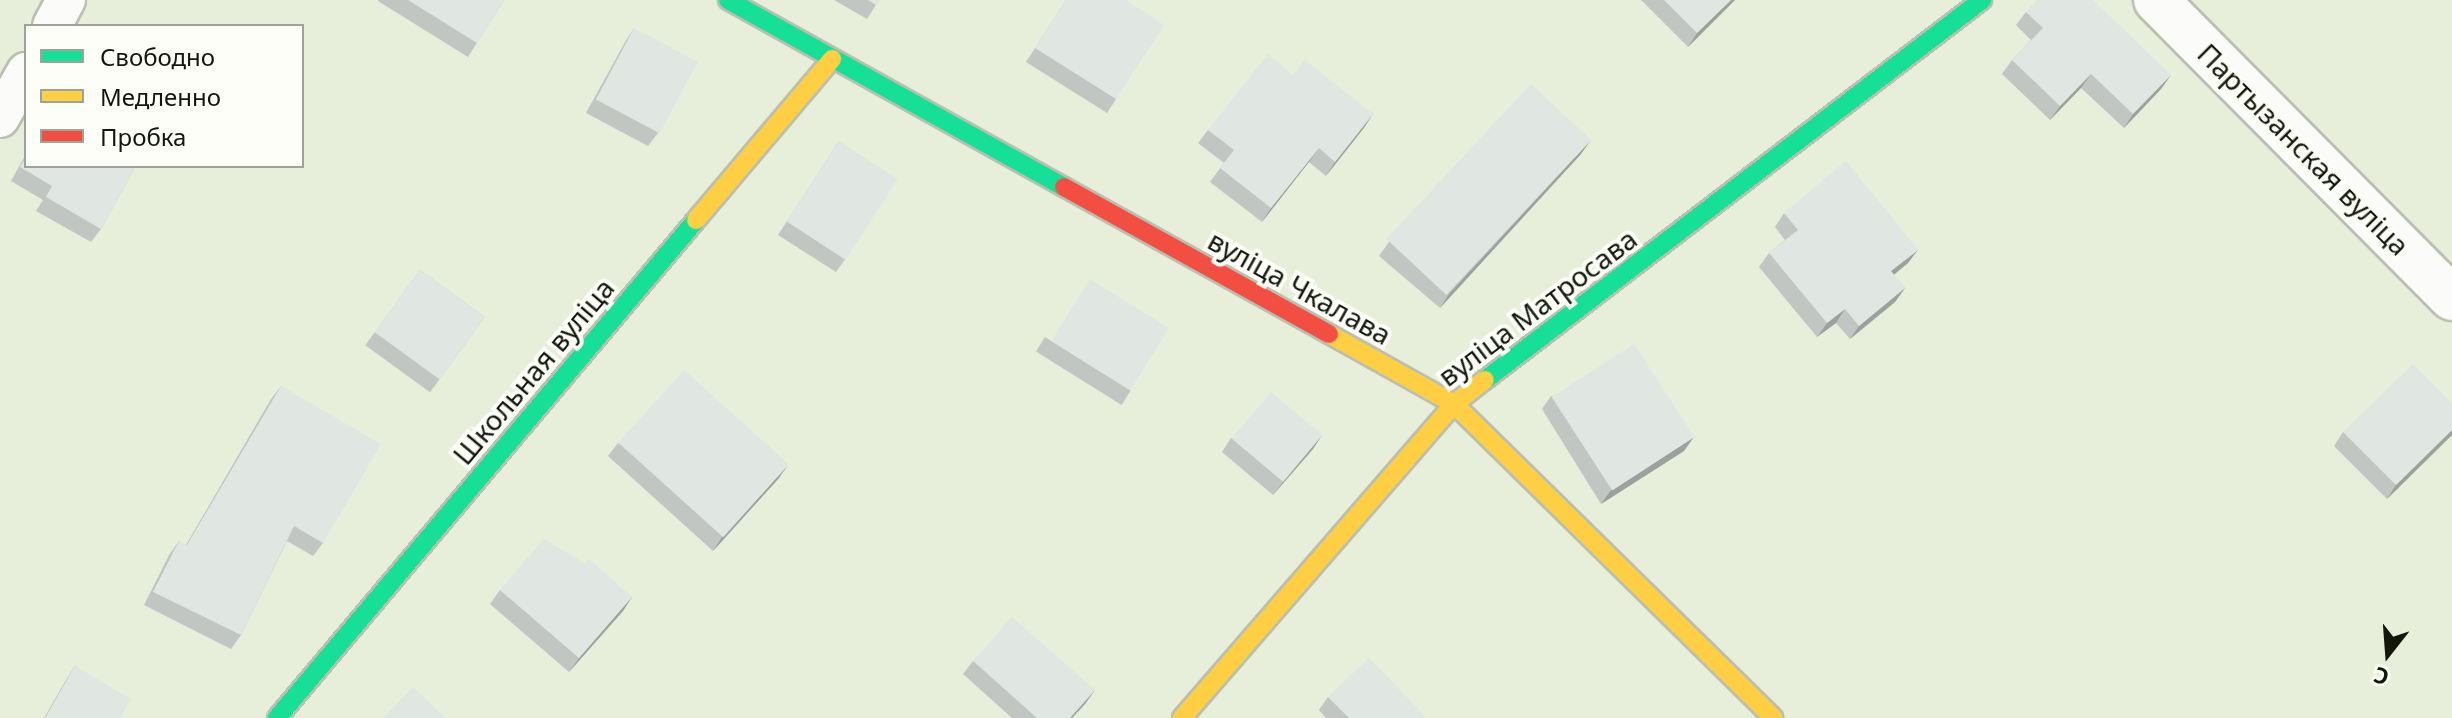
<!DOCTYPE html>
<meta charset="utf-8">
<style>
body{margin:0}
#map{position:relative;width:2452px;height:718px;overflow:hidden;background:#e7eeda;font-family:"Noto Sans",sans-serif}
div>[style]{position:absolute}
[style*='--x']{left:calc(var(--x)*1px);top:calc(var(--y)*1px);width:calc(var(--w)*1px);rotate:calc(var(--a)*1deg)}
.roads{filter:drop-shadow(2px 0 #babfb0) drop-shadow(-2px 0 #babfb0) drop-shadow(0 2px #babfb0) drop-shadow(0 -2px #babfb0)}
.lane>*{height:38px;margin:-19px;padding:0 19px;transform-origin:19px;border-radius:19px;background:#fbfcf9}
.street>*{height:44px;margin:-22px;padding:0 22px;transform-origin:22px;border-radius:22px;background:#fbfcf9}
.fast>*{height:18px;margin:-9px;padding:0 9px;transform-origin:9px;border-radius:9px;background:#16e098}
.slow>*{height:18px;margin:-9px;padding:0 9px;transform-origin:9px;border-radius:9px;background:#ffcf43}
.jam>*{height:18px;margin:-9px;padding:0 9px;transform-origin:9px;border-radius:9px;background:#f24e42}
.wall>*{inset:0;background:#c1c6c2;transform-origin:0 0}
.shaded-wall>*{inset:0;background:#9da19e}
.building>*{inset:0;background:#e0e6e2;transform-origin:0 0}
span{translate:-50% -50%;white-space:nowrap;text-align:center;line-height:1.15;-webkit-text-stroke:8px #fcfef7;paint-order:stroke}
.street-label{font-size:28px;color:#13170b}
.legend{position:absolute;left:24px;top:24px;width:280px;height:144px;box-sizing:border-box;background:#fcfef7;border:2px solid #9fa299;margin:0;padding:10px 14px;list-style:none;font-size:24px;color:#13170b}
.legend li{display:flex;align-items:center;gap:16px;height:40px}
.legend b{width:40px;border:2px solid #9fa299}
.north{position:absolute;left:2348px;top:614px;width:80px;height:80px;-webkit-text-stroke:6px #fcfef7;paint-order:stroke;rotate:197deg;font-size:22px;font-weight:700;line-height:32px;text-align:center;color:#13170b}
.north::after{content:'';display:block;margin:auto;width:28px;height:36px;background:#13170b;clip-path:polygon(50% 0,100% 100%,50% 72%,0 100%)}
</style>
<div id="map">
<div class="roads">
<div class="lane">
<i style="--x:52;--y:26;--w:30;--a:-62"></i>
<i style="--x:0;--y:118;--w:53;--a:-60.5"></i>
</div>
<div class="street">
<i style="--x:2156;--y:0;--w:420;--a:45.2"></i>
</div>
<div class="fast">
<i style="--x:728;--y:0;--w:385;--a:29.1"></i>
<i style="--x:1485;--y:380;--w:626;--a:-37.4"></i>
<i style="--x:277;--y:718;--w:651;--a:-49.92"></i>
</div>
<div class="slow">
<i style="--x:696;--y:220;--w:211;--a:-49.8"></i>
<i style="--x:1329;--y:334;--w:143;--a:29.2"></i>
<i style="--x:1454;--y:404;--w:448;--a:44.5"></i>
<i style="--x:1182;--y:718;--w:415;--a:-49.1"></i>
<i style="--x:1454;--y:404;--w:39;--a:-38"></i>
</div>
<div class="jam">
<i style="--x:1064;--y:187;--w:303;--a:29"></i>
</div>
</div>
<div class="wall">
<i style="clip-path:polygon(378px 0,504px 0,468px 57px,378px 1px)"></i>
<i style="clip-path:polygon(834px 0,879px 0,867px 19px)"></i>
<i style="clip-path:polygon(1066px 0,1126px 0,1116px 99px,1107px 113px,1026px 62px)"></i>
<i style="clip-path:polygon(1641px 0,1735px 0,1688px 47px)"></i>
<i style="clip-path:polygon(2026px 12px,2171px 75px,2161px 89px,2124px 128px,2081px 88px,2050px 120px,2002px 74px,2012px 60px,2031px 40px,2016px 25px)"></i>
<i style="clip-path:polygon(634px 28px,658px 133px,648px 146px,586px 113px,625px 42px)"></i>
<i style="clip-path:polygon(1293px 75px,1373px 114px,1326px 176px,1309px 162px,1262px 222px,1210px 182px,1224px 163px,1198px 143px,1208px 130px)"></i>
<i style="clip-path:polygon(839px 141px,846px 258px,836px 272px,778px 235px)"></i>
<i style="clip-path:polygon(26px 154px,26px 166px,136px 166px,101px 229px,91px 242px,36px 211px,43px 200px,11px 181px)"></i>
<i style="clip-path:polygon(1581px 154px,1440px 308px,1379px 256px,1389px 242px)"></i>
<i style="clip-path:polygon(1784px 213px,1908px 263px,1894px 275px,1905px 288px,1895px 302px,1850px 339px,1836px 323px,1817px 337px,1759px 267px,1769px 253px,1785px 240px,1775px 227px)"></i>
<i style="left:420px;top:270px;width:80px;height:93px;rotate:36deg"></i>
<i style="left:1045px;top:337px;width:101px;height:17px;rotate:32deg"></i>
<i style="clip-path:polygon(281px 386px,323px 543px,313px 556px,287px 541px,241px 635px,231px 649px,144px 605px,169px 555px,179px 541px,186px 545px,271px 399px)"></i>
<i style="clip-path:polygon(1551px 396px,1684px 451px,1601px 504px,1542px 409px)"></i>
<i style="clip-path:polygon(2452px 403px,2452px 435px,2387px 499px,2334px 446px,2343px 432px)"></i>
<i style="clip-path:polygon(1322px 435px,1313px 449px,1273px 495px,1222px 452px,1231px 438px)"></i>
<i style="clip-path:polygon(618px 443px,779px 478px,713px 551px,608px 456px)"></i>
<i style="clip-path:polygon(500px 590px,632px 597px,623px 611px,569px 672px,490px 604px)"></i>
<i style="clip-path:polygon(973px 661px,1095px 690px,1085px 704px,1072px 718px,1012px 718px,963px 674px)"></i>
<i style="clip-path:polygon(75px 666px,120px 718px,44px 718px,66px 680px)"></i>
<i style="clip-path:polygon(1328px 697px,1424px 718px,1326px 718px,1319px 710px)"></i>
</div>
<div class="shaded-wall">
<i style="clip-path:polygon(1731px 0,1735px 0,1688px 47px,1697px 33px)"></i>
<i style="clip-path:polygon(2091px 74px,2081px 88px,2050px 120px,2060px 106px)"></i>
<i style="clip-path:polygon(2171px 75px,2161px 89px,2124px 128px,2133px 114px)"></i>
<i style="clip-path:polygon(1373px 114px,1364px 128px,1326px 176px,1335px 162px)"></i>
<i style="clip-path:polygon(1591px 140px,1581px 154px,1440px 308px,1449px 294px)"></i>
<i style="clip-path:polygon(1319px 148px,1309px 162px,1262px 222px,1271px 208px)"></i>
<i style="clip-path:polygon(1918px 250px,1908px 263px,1881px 285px,1891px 271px)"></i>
<i style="clip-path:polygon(1905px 288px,1895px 302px,1850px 339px,1859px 326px)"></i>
<i style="clip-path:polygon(1845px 309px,1836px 323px,1817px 337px,1827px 323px)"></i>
<i style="clip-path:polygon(2452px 430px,2452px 435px,2387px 499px,2396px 485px)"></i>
<i style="clip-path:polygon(1322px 435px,1313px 449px,1273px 495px,1283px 482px)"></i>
<i style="clip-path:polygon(1694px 437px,1684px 451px,1601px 504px,1611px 490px)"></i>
<i style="clip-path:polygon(788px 465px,779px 478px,713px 551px,722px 537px)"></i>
<i style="clip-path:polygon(632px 597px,623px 611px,569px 672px,579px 658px)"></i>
<i style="clip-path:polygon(1095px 690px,1085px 704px,1072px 718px,1070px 718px)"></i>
</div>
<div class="building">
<i style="clip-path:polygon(408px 0,504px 0,477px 43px)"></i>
<i style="clip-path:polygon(868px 0,879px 0,876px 5px)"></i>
<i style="clip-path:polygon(1066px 0,1126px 0,1164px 25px,1116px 99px,1035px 48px)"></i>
<i style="clip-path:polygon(1664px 0,1731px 0,1697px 33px)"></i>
<i style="clip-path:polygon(2037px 0,2093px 0,2171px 75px,2133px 114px,2091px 74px,2060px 106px,2012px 60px,2043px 28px,2026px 12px)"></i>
<i style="left:634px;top:28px;width:72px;height:81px;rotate:28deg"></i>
<i style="clip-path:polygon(1268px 54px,1293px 75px,1305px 60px,1373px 114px,1335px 162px,1319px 148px,1271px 208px,1220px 168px,1234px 150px,1208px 130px)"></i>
<i style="left:1531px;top:84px;width:82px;height:212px;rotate:43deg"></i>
<i style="left:839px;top:141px;width:70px;height:96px;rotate:33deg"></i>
<i style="clip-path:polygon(26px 157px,26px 166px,136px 166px,101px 229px,46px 197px,52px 186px,20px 167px)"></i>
<i style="clip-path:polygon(1846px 161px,1918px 250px,1891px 271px,1905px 288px,1859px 326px,1845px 309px,1827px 323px,1769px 253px,1798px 230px,1784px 213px)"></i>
<i style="left:420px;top:270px;width:80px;height:77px;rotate:36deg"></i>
<i style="left:1090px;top:279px;width:93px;height:73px;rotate:32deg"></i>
<i style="left:1634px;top:344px;width:111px;height:98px;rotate:57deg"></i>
<i style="clip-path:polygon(2413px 364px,2452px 403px,2452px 430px,2396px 485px,2343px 432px)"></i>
<i style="left:684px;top:370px;width:141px;height:98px;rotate:42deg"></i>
<i style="clip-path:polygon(281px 386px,381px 444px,323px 543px,294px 526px,241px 635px,153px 592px,179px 541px,187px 545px)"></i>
<i style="left:1271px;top:392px;width:67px;height:61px;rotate:40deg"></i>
<i style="clip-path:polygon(544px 539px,586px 564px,589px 559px,632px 597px,579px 658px,500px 590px)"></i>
<i style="clip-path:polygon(1012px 617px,1095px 690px,1070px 718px,1037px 718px,973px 661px)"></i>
<i style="clip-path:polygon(1369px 658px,1425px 716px,1424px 718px,1349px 718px,1328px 697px)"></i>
<i style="clip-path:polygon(75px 666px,131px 699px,120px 718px,45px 718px)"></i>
<i style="clip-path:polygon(413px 687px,445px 718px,383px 718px)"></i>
</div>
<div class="street-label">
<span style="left:2304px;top:149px;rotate:45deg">Партызанская вуліца</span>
<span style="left:1300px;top:287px;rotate:29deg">вуліца Чкалава</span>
<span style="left:1537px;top:307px;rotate:-37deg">вуліца Матросава</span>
<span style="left:533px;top:371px;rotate:-50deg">Школьная вуліца</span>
</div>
<ul class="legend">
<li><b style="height:10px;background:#16e098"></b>Свободно</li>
<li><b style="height:10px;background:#ffcf43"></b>Медленно</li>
<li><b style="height:10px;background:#f24e42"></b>Пробка</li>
</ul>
<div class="north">С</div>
</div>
